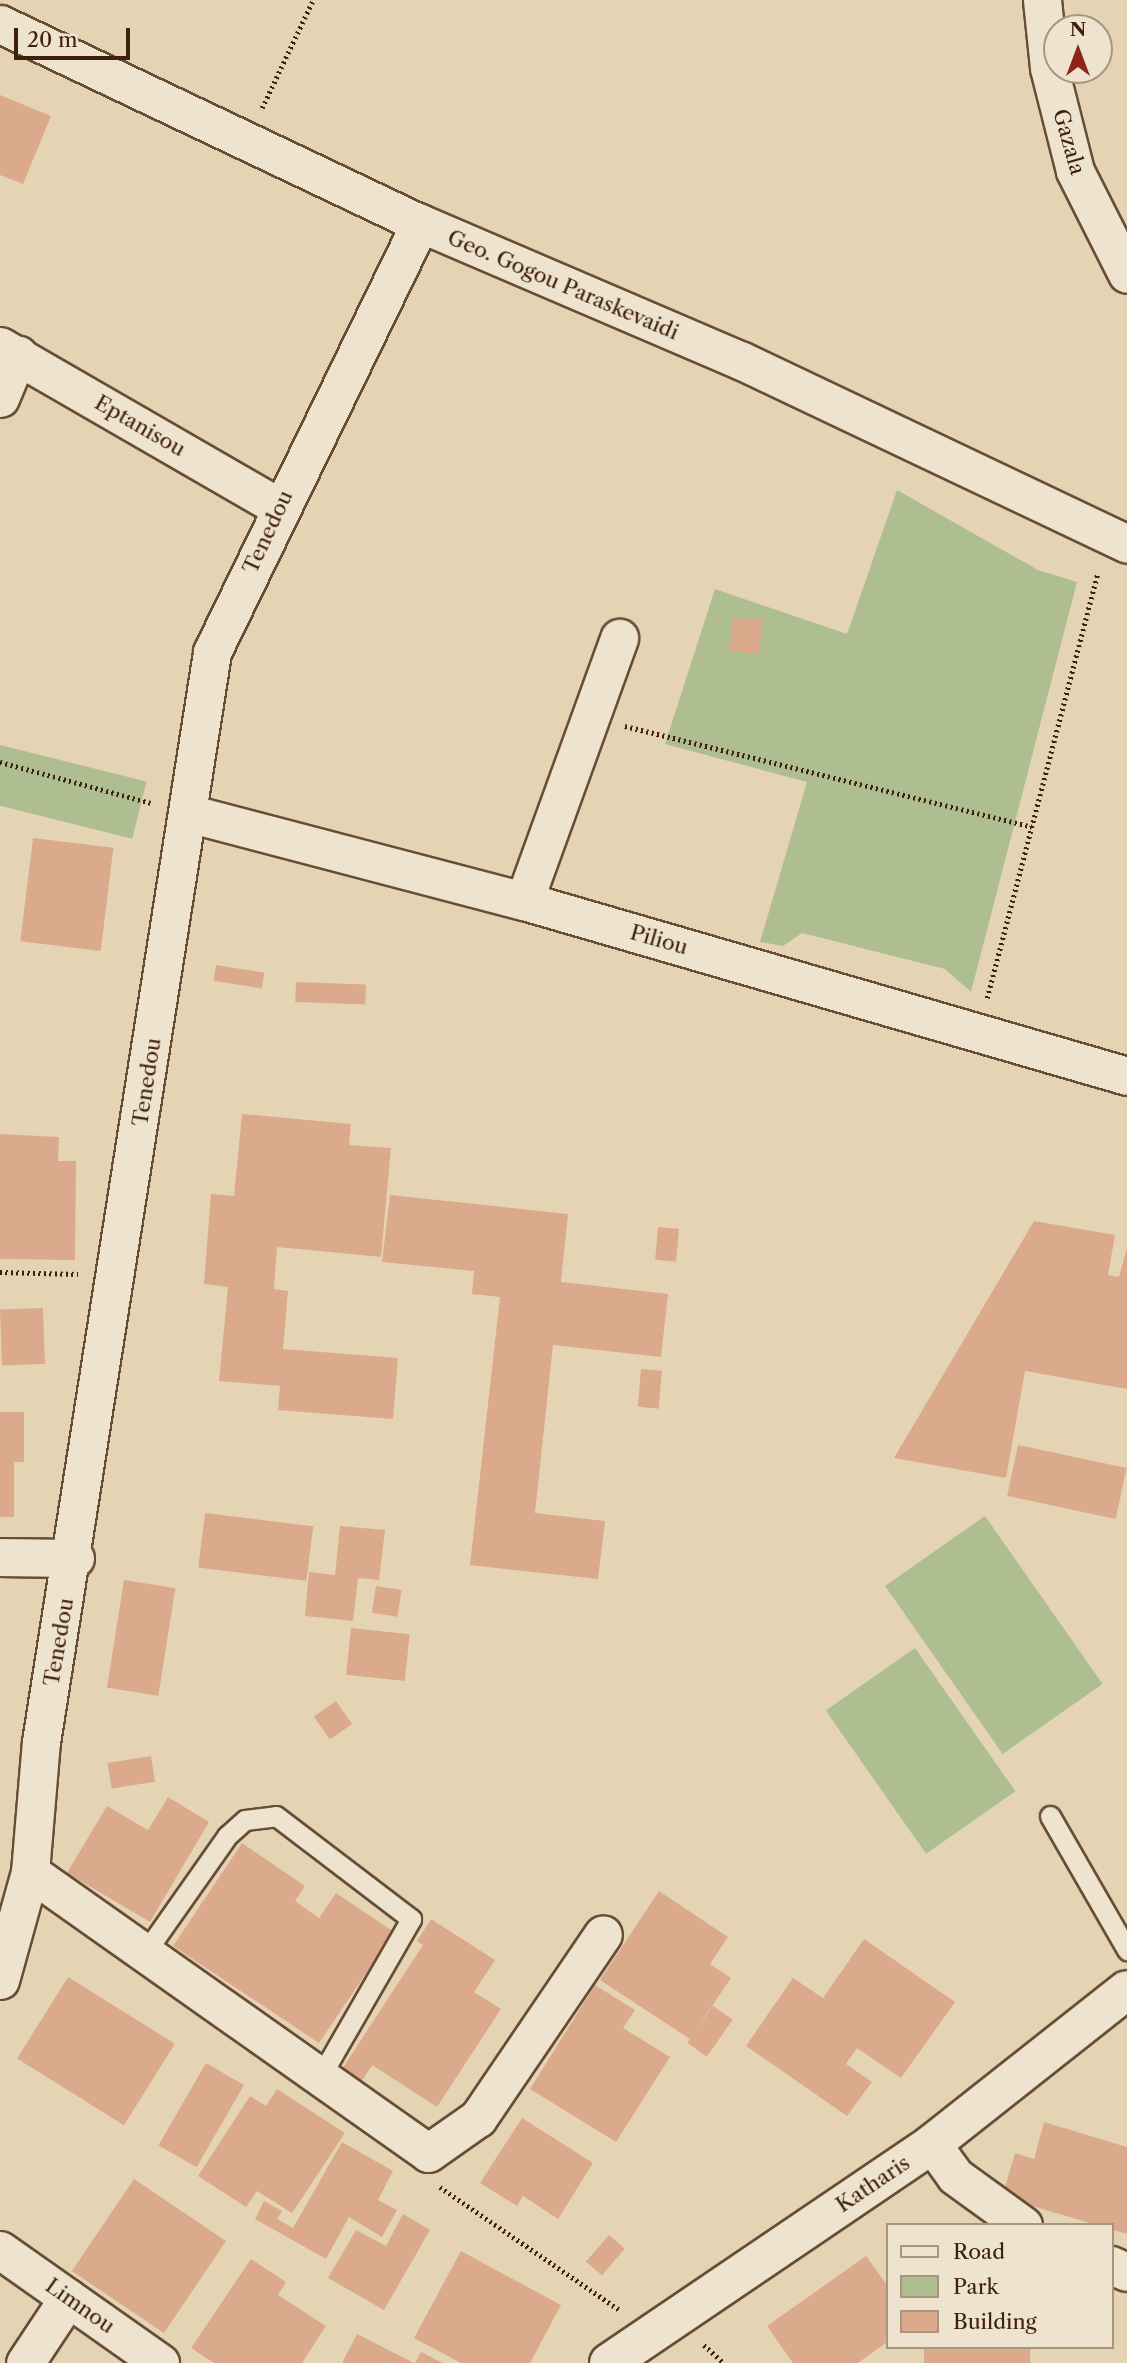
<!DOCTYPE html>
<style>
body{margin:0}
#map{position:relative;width:1127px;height:2363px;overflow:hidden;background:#e4d4b4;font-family:"Libre Caslon Text",serif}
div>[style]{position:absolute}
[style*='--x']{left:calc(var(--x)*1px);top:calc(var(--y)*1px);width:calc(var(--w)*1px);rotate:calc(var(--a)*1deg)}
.green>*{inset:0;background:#afbe91;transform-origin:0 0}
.building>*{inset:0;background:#dbaa8c;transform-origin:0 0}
.path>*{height:4.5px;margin-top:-2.25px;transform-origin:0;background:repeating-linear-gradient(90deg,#3f200b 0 2px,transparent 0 5.5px)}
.roads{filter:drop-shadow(2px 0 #684d35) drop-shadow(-2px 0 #684d35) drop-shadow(0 2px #684d35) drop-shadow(0 -2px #684d35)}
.lane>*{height:19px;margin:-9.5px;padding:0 9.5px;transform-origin:9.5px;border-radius:9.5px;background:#ede3ce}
.street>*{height:37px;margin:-18.5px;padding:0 18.5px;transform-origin:18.5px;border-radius:18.5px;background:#ede3ce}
.secondary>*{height:38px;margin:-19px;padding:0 19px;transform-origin:19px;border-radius:19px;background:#ede3ce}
span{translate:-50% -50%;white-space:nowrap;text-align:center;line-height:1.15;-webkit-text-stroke:7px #ede3ce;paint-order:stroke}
.street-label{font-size:21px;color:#3f200b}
.legend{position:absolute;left:886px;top:2223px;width:228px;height:126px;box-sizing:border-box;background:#ede3ce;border:2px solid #a79580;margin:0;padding:9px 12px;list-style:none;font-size:21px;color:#3f200b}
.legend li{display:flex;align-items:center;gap:14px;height:35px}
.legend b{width:35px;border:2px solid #a79580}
.north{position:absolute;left:1043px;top:14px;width:70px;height:70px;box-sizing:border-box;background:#ede3ce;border:2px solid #a79580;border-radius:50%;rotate:0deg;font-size:19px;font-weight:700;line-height:28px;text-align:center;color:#3f200b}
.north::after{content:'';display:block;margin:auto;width:24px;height:32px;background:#8f2418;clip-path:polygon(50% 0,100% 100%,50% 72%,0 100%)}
.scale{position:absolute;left:14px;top:28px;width:116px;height:32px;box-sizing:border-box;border:4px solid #3f200b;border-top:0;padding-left:9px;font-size:21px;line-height:24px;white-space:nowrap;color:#3f200b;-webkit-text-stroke:5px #ede3ce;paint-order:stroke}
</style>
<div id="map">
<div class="green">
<i style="clip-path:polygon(897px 490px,1038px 570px,1077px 582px,971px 992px,945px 969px,802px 933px,783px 946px,760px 942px,807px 782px,665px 744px,715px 589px,847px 634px)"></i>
<i style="left:0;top:745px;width:151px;height:59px;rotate:14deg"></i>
<i style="left:985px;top:1516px;width:205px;height:122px;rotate:55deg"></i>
<i style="left:915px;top:1648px;width:175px;height:109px;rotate:55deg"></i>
</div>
<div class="building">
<i style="clip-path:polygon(0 95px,51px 116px,23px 184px,0 175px)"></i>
<i style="left:733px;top:617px;width:30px;height:34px;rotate:6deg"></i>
<i style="left:33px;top:838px;width:81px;height:104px;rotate:7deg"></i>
<i style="left:216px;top:965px;width:49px;height:16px;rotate:9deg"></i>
<i style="left:296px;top:982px;width:70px;height:20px;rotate:2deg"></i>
<i style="clip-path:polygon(242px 1114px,351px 1124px,349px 1145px,391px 1148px,381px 1257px,277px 1247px,274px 1289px,288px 1291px,283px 1349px,398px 1358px,393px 1419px,278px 1410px,280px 1386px,219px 1381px,228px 1287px,204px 1284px,211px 1194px,234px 1196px)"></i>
<i style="clip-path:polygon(0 1134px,59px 1137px,58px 1161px,76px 1161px,75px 1260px,0 1259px)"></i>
<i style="clip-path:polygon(390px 1195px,568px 1214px,561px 1282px,668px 1294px,661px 1357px,553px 1345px,535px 1513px,605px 1521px,598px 1579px,470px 1565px,500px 1297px,472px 1294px,474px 1271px,382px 1262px)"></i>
<i style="clip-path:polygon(1034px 1221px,1115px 1235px,1108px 1275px,1119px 1277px,1127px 1248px,1127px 1389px,1025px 1371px,1006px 1478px,894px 1458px)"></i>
<i style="left:658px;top:1227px;width:21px;height:33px;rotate:5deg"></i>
<i style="left:43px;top:1308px;width:56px;height:43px;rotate:88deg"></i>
<i style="left:641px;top:1369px;width:21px;height:38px;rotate:5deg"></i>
<i style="clip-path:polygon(0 1412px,24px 1412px,24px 1462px,14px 1462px,14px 1517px,0 1517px)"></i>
<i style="left:1018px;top:1445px;width:111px;height:52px;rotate:12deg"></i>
<i style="left:205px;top:1513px;width:109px;height:55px;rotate:7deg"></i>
<i style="clip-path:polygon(340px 1526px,385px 1530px,379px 1580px,358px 1578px,353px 1621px,305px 1616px,309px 1572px,335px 1575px)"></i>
<i style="left:124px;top:1580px;width:52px;height:109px;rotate:9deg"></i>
<i style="left:376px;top:1586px;width:26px;height:27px;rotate:9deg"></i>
<i style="left:351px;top:1628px;width:59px;height:47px;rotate:6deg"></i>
<i style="left:336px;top:1701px;width:28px;height:27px;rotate:55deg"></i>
<i style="left:151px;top:1756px;width:26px;height:44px;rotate:81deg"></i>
<i style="clip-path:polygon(168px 1797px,209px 1822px,150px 1922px,67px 1873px,107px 1806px,148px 1830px)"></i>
<i style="clip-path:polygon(242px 1843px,305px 1886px,295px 1901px,319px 1918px,336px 1893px,394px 1932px,319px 2043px,173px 1946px)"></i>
<i style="clip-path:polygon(659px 1891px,728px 1937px,710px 1964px,731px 1978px,690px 2039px,600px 1980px)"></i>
<i style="clip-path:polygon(431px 1919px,495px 1960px,474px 1992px,501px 2009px,437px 2107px,372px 2065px,362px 2081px,342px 2069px,423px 1945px,417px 1941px)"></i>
<i style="clip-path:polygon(864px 1939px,955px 2002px,901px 2078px,857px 2048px,846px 2064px,872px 2082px,847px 2116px,746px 2046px,793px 1978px,823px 1998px)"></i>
<i style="left:68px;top:1977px;width:126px;height:96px;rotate:32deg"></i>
<i style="clip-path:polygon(595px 1985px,635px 2010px,623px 2028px,670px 2057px,616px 2142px,530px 2089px)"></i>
<i style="left:713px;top:2006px;width:24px;height:45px;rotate:35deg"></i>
<i style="left:206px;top:2063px;width:44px;height:95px;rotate:30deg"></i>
<i style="clip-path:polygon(277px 2089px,345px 2133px,292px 2213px,257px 2191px,246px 2207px,198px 2176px,250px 2096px,266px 2106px)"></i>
<i style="clip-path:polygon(522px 2118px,593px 2163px,558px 2219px,523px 2196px,517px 2206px,480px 2183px)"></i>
<i style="clip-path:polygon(1044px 2122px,1127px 2147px,1127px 2234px,1002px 2197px,1015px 2153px,1034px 2159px)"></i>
<i style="clip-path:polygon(342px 2142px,393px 2171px,378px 2200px,397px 2210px,382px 2237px,349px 2217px,326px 2259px,255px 2219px,264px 2201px,282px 2211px,277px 2219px,293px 2228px)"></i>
<i style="left:134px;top:2179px;width:111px;height:111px;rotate:34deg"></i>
<i style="clip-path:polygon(403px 2214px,430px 2230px,384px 2310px,328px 2278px,356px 2230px,386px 2246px)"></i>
<i style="left:609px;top:2235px;width:21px;height:35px;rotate:41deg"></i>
<i style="clip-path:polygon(461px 2251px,561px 2305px,530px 2363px,461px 2363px,414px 2338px)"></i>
<i style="clip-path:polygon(866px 2256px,887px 2285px,887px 2342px,858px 2363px,793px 2363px,767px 2326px)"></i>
<i style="clip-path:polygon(251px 2259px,286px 2282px,278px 2295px,326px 2326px,302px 2363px,214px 2363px,191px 2348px)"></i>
<i style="clip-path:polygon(357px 2334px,414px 2363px,342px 2363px)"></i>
<i style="left:924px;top:2347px;width:106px;height:17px"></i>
<i style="clip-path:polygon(421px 2352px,443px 2363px,415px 2363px)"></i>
</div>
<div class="path">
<i style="--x:262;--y:108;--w:119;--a:-64.7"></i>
<i style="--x:625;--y:726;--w:419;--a:13.9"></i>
<i style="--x:0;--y:762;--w:156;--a:15.2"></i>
<i style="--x:987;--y:998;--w:439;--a:-75.4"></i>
<i style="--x:0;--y:1272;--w:78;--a:1.5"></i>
<i style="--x:440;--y:2187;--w:219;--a:34.4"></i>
<i style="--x:704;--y:2345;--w:27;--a:42"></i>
</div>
<div class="roads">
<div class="lane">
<i style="--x:1050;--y:1816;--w:155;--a:60.1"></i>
<i style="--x:142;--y:1957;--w:148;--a:-54.9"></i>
<i style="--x:227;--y:1836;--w:24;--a:-42"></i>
<i style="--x:245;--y:1820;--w:31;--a:-7"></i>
<i style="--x:276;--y:1816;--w:170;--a:37.3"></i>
<i style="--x:411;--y:1919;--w:187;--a:119.9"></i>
</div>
<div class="street">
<i style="--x:1042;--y:0;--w:68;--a:84.1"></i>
<i style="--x:1049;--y:68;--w:106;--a:75.8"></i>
<i style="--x:1075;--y:171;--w:115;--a:63.2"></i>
<i style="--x:0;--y:24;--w:465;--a:25.4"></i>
<i style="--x:420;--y:223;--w:350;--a:23.2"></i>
<i style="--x:742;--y:361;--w:426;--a:25.4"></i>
<i style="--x:0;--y:346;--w:322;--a:30"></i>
<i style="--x:0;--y:398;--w:47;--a:-67.3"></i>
<i style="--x:188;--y:813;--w:347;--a:14.7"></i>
<i style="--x:524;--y:901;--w:628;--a:16.18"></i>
<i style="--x:524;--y:901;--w:280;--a:-70.1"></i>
<i style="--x:0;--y:1557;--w:75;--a:0.8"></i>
<i style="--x:30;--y:1872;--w:487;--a:35.2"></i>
<i style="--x:428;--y:2153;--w:61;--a:-35"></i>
<i style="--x:478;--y:2118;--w:222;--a:-55.8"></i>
<i style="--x:0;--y:1980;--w:112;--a:-74.5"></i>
<i style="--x:30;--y:1872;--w:130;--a:-85.2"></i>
<i style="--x:41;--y:1742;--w:1103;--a:-81.08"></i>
<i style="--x:212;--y:652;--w:477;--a:-64.1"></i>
<i style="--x:932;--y:2144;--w:39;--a:54"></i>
<i style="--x:955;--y:2176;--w:84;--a:35.8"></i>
<i style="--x:0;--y:2250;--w:196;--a:35.2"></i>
<i style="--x:1111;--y:2265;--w:17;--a:24"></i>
<i style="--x:25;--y:2363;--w:78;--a:-56.5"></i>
</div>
<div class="secondary">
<i style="--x:609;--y:2363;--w:390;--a:-34.1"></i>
<i style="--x:932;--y:2144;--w:248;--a:-38.3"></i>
</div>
</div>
<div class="street-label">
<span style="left:1069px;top:142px;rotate:74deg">Gazala</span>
<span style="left:563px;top:285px;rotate:23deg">Geo. Gogou Paraskevaidi</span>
<span style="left:140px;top:426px;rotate:30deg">Eptanisou</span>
<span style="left:268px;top:532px;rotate:-65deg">Tenedou</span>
<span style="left:659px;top:940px;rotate:16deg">Piliou</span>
<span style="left:147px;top:1082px;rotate:-81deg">Tenedou</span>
<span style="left:59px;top:1642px;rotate:-80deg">Tenedou</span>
<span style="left:873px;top:2184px;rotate:-34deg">Katharis</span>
<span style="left:80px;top:2306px;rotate:35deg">Limnou</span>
</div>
<ul class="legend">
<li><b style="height:9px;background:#ede3ce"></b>Road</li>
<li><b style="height:19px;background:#afbe91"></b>Park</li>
<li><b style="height:19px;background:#dbaa8c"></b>Building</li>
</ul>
<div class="north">N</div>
<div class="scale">20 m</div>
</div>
